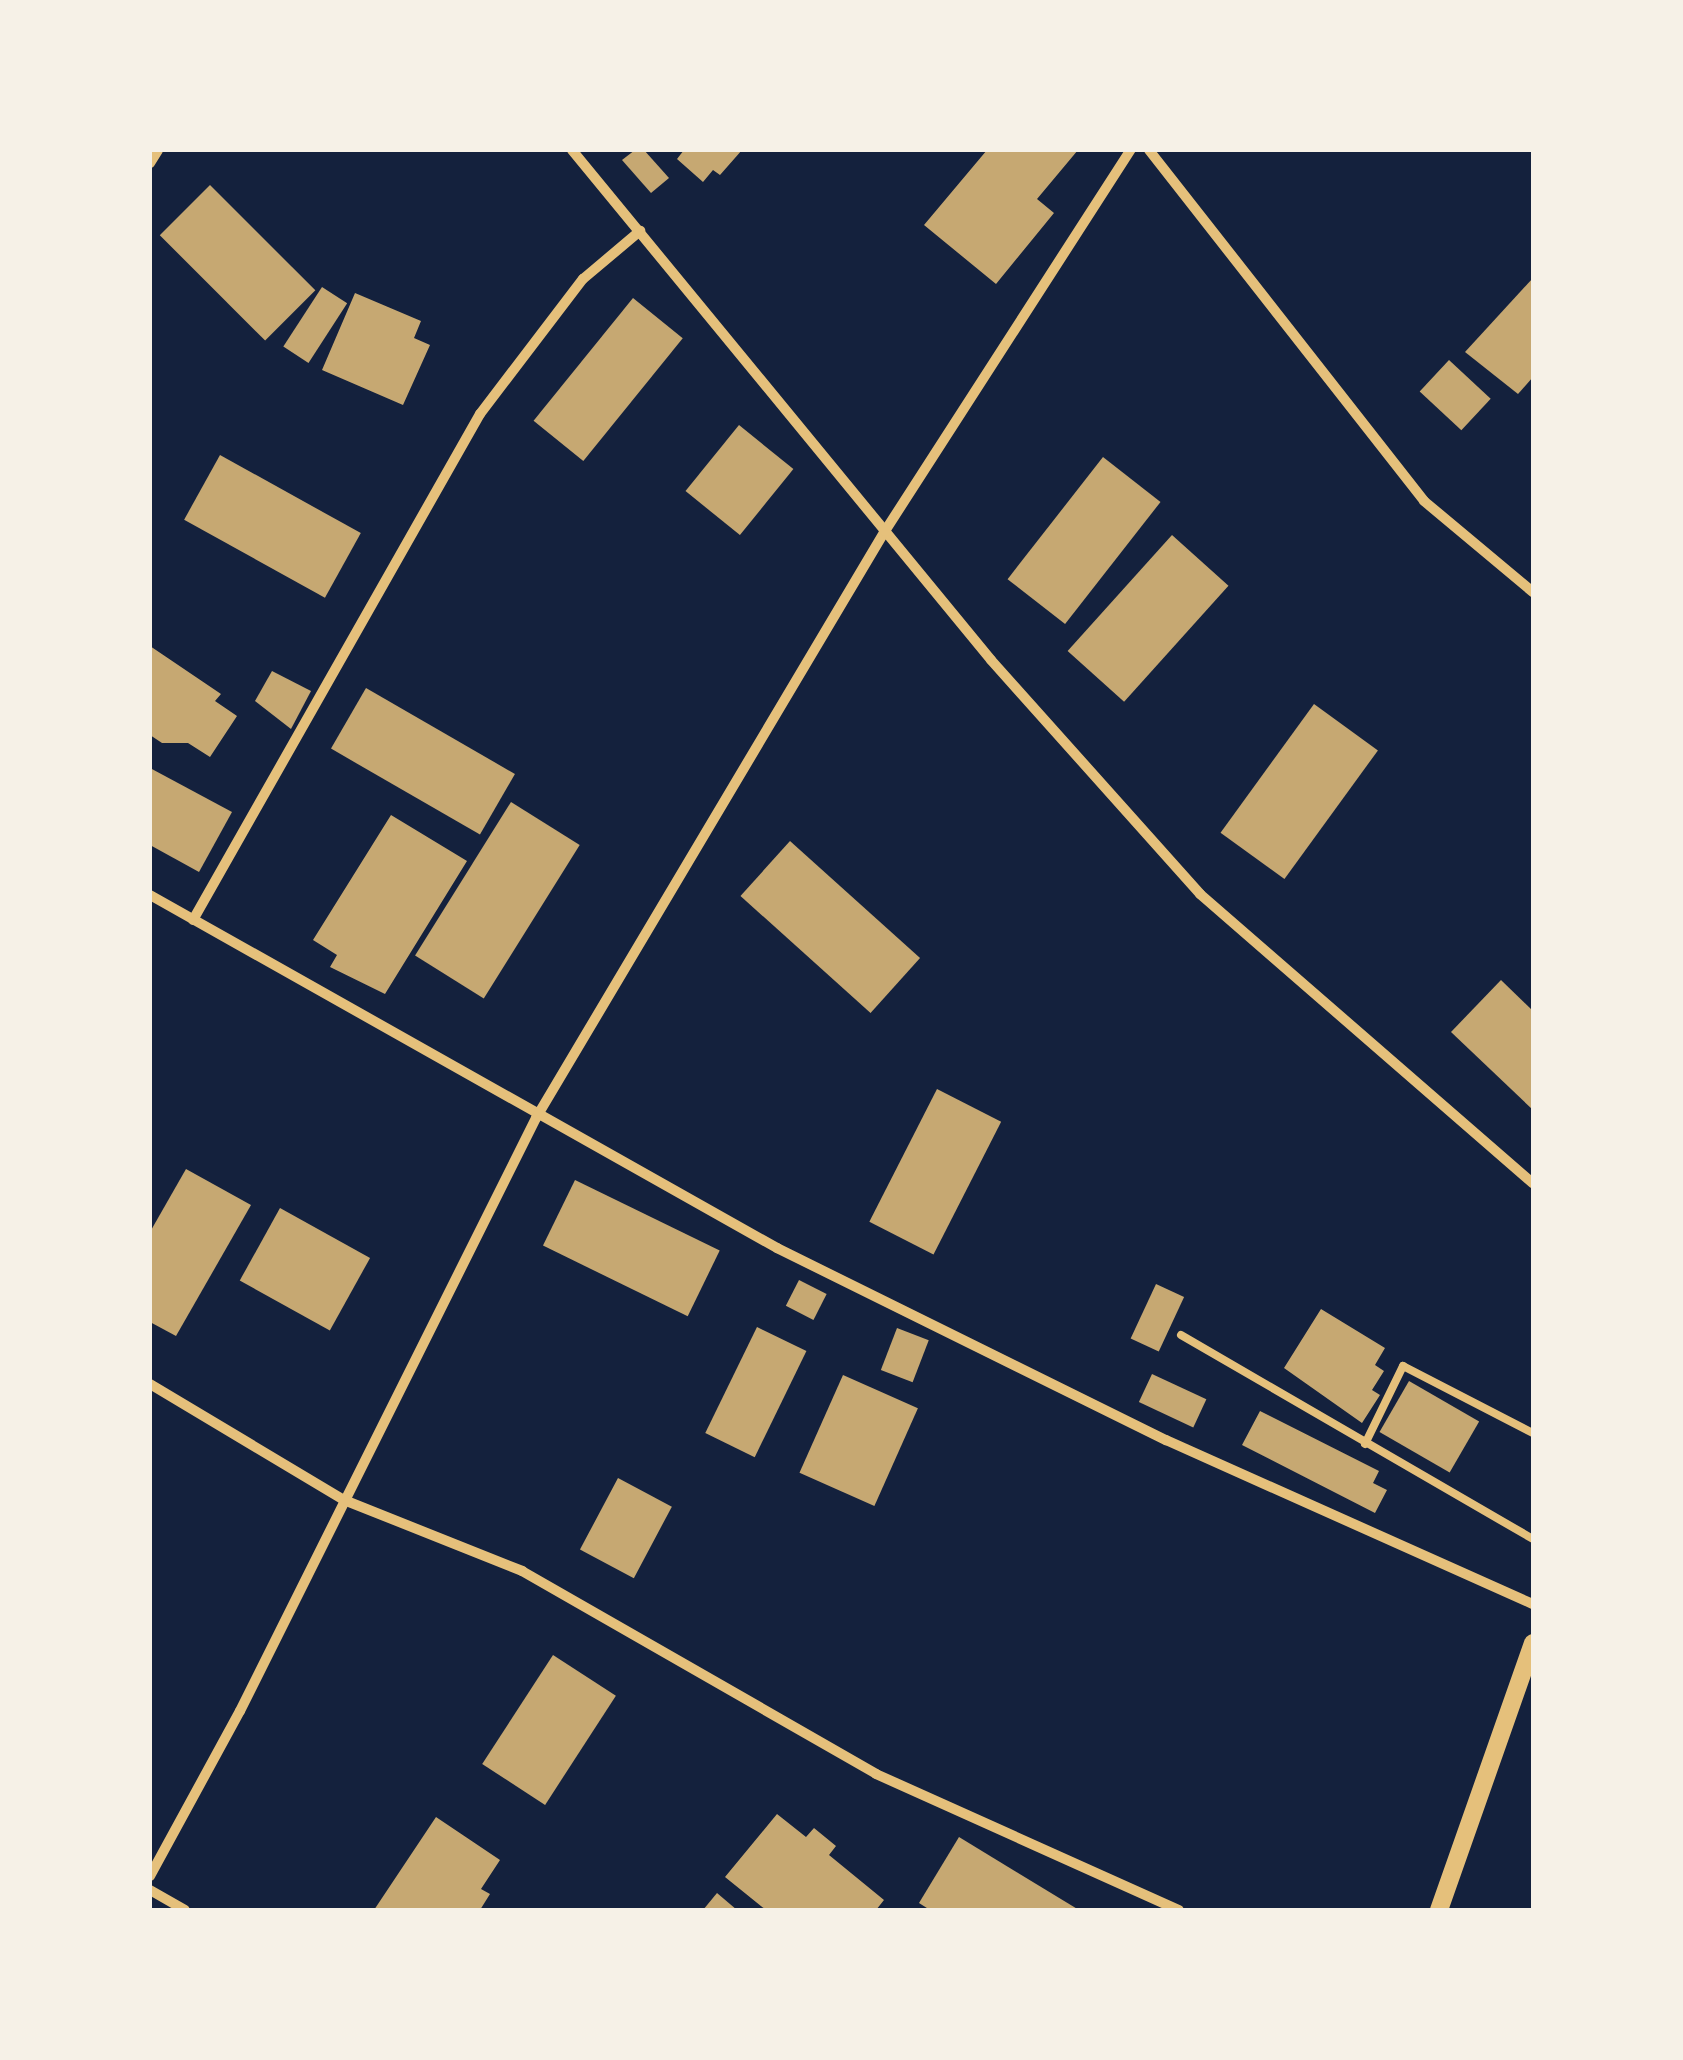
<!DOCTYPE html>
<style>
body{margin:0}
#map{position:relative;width:1683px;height:2060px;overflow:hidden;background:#14213d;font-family:Lora,serif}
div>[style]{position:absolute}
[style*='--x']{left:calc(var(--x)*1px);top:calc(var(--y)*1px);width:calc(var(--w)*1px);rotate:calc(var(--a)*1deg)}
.building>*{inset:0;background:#c6a872;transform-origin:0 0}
.service>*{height:8px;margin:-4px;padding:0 4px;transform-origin:4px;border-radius:4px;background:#e5c07b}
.minor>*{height:10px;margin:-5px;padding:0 5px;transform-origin:5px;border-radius:5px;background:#e5c07b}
.tertiary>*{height:18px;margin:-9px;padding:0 9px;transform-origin:9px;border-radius:9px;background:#e5c07b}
span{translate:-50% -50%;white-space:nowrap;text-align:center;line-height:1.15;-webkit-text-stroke:10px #f6f1e7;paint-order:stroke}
.frame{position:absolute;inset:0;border:152px solid #f6f1e7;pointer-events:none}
</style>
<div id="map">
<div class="building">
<i style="clip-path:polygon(635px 150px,644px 150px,669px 178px,651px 193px,622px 160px)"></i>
<i style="clip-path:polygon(684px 150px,742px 150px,720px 175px,713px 170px,703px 182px,677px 159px)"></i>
<i style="clip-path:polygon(987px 150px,1078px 150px,1037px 199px,1054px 213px,996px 284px,924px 225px)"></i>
<i style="left:210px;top:185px;width:149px;height:71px;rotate:45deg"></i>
<i style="clip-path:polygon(1533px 278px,1533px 377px,1518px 394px,1465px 352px)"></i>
<i style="left:322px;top:287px;width:30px;height:71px;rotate:33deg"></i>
<i style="clip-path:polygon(355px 293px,421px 321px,414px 338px,430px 345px,403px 405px,322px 370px)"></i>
<i style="left:633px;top:298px;width:64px;height:158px;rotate:39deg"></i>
<i style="left:1449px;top:360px;width:57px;height:43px;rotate:43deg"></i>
<i style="left:739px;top:425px;width:70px;height:85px;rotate:39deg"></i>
<i style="left:220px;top:455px;width:161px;height:74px;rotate:29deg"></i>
<i style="left:1103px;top:457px;width:73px;height:155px;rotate:38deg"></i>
<i style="left:1172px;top:535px;width:76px;height:156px;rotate:42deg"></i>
<i style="clip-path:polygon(150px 646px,221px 694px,215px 701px,237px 716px,210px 757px,188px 743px,162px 743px,150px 735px)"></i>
<i style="clip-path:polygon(272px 671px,311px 691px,291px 729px,255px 701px)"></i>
<i style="left:366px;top:688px;width:172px;height:70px;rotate:30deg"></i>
<i style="left:1314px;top:704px;width:79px;height:159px;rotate:36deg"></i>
<i style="clip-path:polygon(150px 768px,232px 812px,199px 872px,150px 845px)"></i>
<i style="left:511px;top:802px;width:81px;height:181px;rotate:32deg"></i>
<i style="clip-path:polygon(391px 815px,467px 861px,385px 994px,330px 967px,337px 955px,313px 940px)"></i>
<i style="left:790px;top:841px;width:175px;height:74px;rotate:42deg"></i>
<i style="clip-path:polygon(1501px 980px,1533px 1011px,1533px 1110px,1451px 1032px)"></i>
<i style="left:937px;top:1089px;width:72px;height:149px;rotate:27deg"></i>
<i style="clip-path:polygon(186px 1169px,251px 1205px,176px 1336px,150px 1322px,150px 1232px)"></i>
<i style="left:575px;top:1180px;width:161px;height:73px;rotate:26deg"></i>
<i style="left:280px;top:1208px;width:103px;height:83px;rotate:29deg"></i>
<i style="left:799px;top:1280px;width:31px;height:29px;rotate:27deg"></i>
<i style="left:1156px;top:1284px;width:31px;height:60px;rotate:25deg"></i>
<i style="clip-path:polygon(1321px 1309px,1385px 1348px,1375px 1365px,1384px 1371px,1372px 1390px,1380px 1395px,1362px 1423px,1284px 1368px)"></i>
<i style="left:757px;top:1327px;width:55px;height:118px;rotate:26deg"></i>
<i style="left:897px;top:1328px;width:34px;height:45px;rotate:21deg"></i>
<i style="left:1152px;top:1374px;width:60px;height:31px;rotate:25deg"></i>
<i style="left:843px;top:1375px;width:82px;height:107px;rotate:24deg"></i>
<i style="left:1409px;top:1381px;width:81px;height:59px;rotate:30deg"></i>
<i style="clip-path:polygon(1260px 1411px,1379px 1471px,1373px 1483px,1387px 1490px,1375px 1513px,1242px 1445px)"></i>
<i style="left:618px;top:1478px;width:61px;height:81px;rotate:28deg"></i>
<i style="left:553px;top:1655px;width:75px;height:130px;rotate:33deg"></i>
<i style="clip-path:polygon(777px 1814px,806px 1837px,814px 1828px,836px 1846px,829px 1855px,884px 1900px,876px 1910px,766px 1910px,725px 1877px)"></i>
<i style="clip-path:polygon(436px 1817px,500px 1860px,481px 1889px,490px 1894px,480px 1910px,374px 1910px)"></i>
<i style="clip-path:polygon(959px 1837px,1079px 1910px,930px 1910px,919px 1903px)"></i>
<i style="clip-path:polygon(717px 1893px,737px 1910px,703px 1910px)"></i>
</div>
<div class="service">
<i style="--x:1181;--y:1335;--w:407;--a:30.1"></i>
<i style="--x:1365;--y:1444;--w:87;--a:-64"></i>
<i style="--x:1403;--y:1366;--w:146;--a:27.3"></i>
</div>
<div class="minor">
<i style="--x:572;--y:150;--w:660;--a:50.59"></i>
<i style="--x:991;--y:660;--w:314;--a:48.2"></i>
<i style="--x:1200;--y:894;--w:441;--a:41"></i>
<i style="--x:1149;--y:150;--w:446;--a:51.9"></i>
<i style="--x:1424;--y:501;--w:142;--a:39.9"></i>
<i style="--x:150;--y:163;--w:15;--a:-58"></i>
<i style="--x:150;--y:895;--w:720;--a:29.38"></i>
<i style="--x:777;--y:1248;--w:434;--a:26.3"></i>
<i style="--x:1166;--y:1440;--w:402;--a:24.1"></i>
<i style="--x:193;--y:920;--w:582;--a:-60.44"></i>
<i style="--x:480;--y:414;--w:170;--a:-52.7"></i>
<i style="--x:583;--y:279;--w:75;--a:-40.1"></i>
<i style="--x:150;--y:1384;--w:226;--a:30.9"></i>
<i style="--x:344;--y:1500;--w:192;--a:21.7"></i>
<i style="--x:522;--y:1571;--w:408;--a:29.8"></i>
<i style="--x:876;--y:1774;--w:332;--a:24.2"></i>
<i style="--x:150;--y:1876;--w:188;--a:-61.4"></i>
<i style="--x:240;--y:1711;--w:663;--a:-63.47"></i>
<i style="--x:536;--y:1118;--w:683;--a:-59.27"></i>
<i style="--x:885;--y:531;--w:454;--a:-57.2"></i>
<i style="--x:150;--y:1890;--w:40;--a:29.7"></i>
</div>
<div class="tertiary">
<i style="--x:1439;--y:1910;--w:283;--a:-70.6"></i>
</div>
<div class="frame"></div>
</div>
